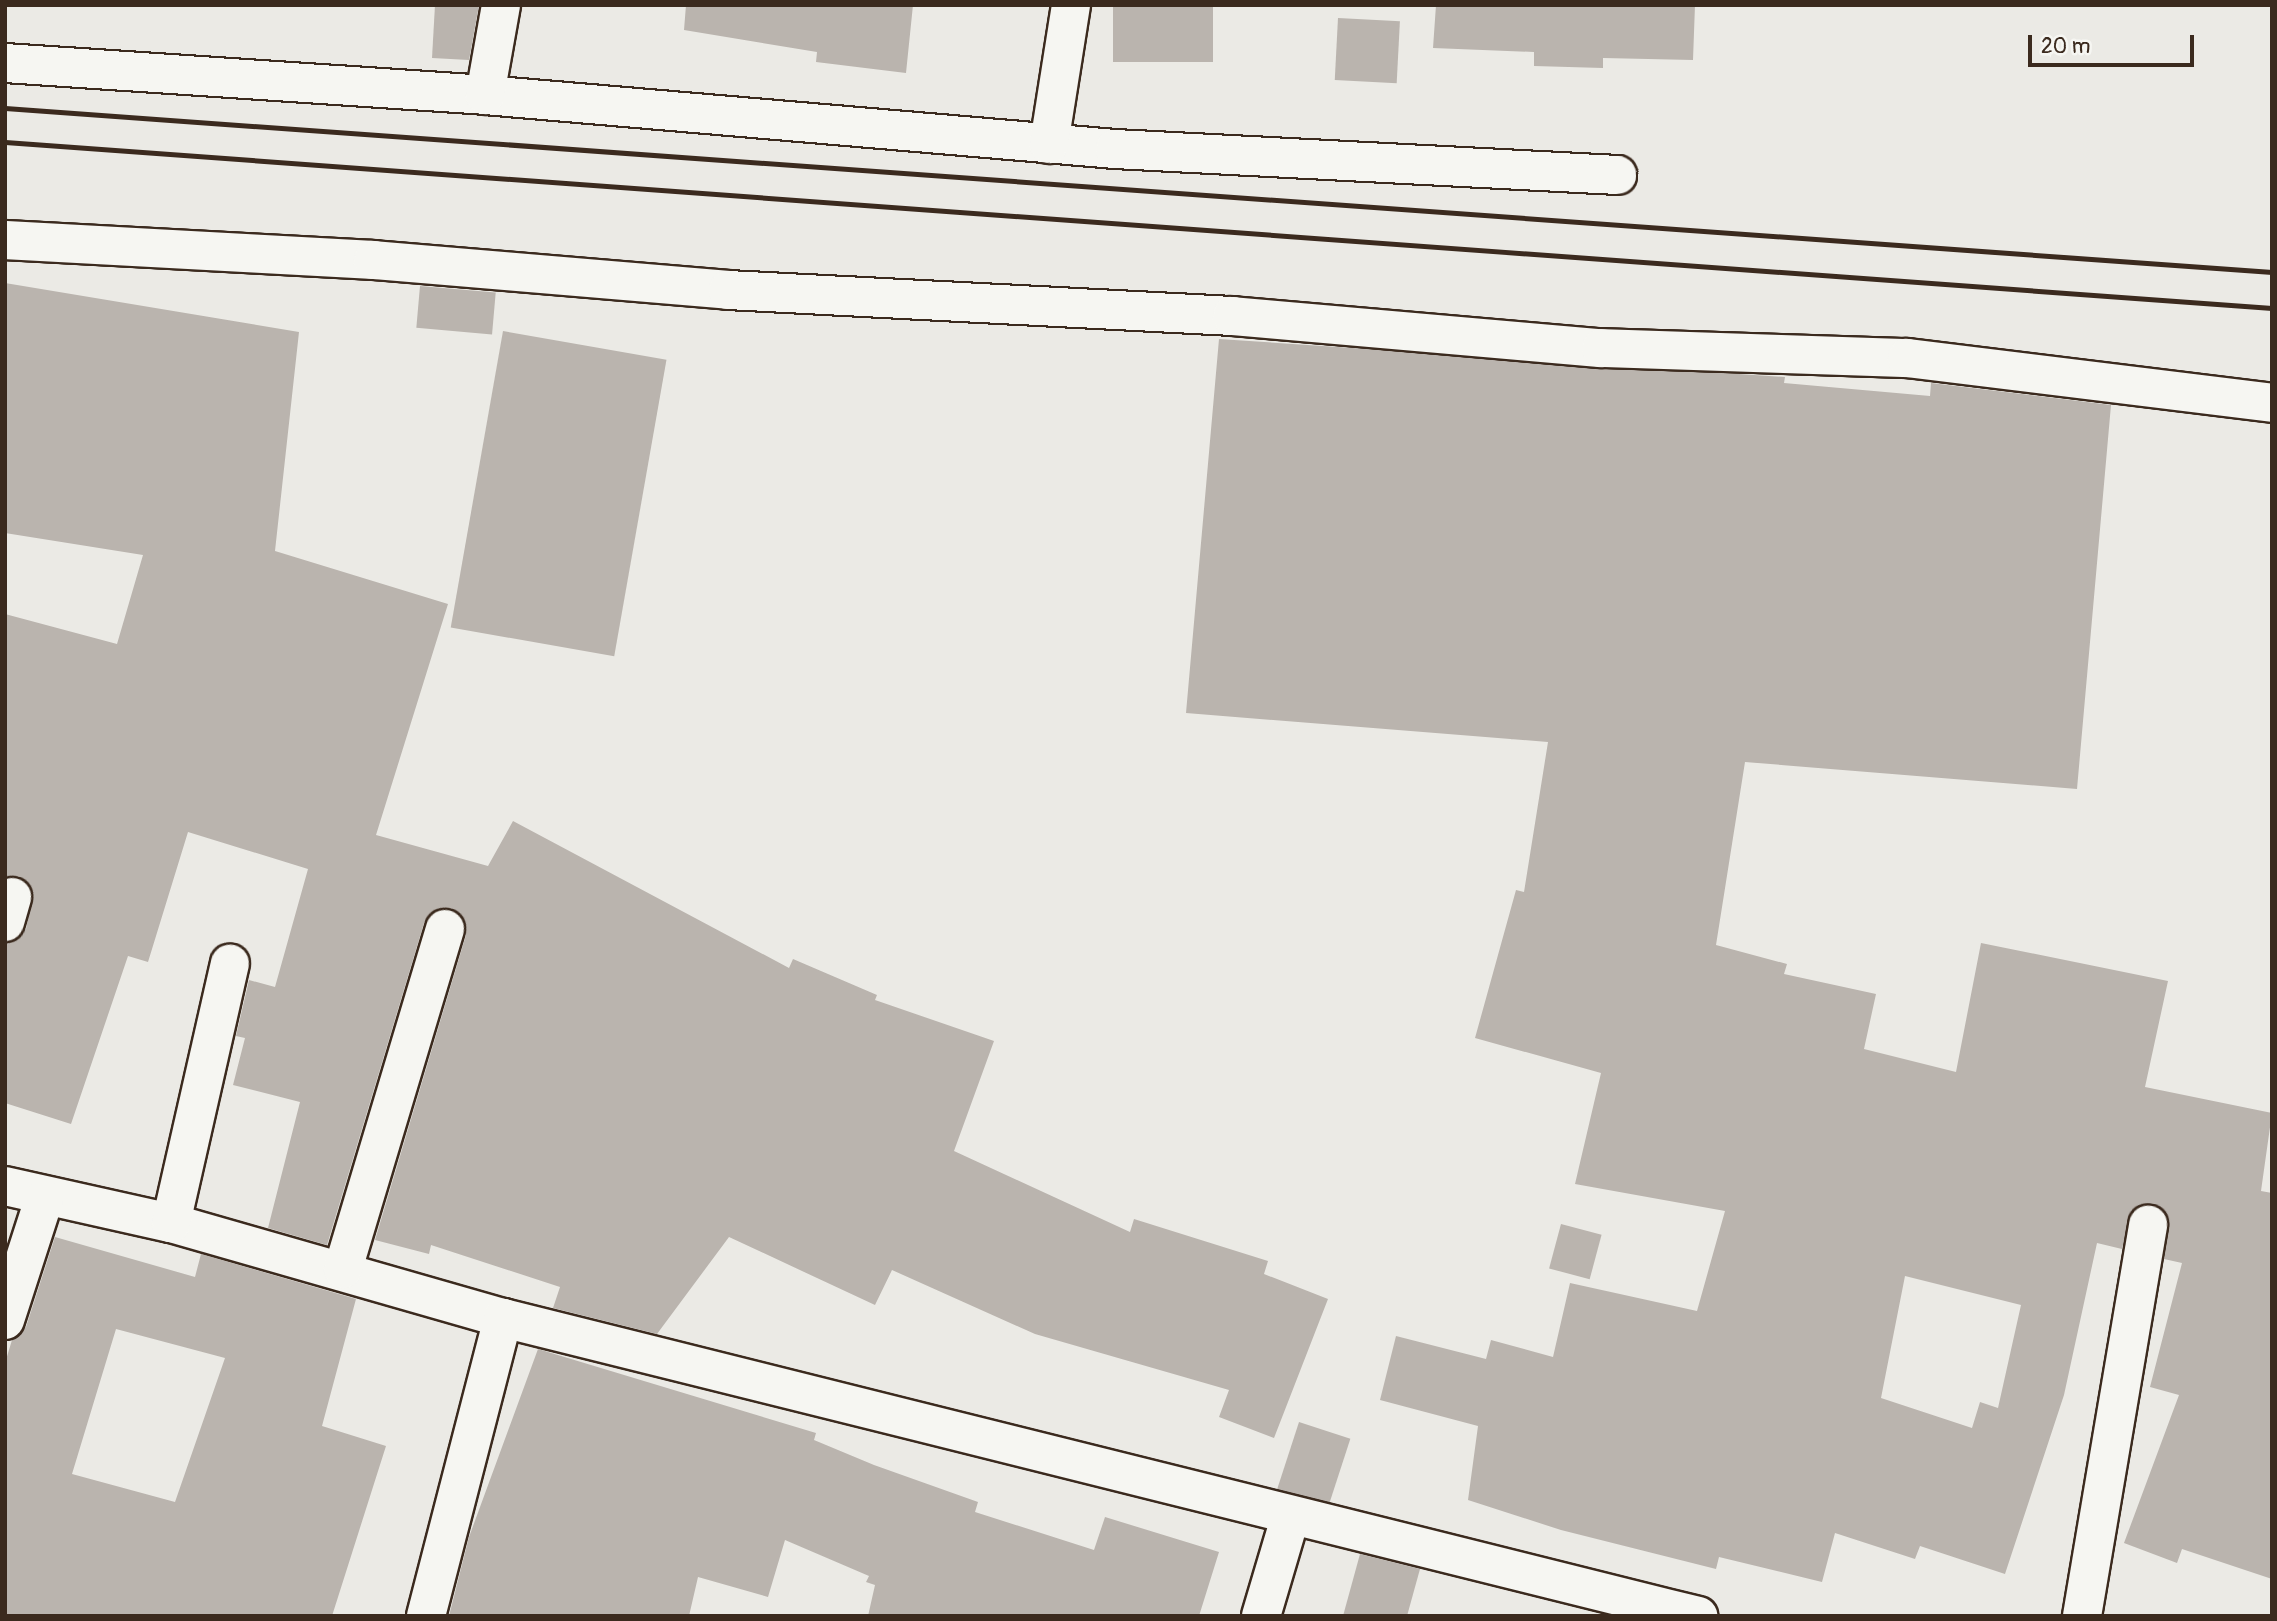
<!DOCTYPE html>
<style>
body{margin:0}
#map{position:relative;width:2277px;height:1621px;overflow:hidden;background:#ebeae5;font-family:Pangolin,sans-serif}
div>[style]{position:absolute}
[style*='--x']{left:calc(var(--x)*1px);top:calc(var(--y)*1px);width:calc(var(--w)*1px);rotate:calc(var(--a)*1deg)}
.building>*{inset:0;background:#bab4ae;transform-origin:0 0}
.roads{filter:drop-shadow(2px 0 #3b2a1e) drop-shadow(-2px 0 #3b2a1e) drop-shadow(0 2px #3b2a1e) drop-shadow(0 -2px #3b2a1e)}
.minor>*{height:38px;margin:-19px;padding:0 19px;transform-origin:19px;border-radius:19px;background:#f6f6f2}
.rail>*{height:5px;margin:-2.5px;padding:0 2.5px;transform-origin:2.5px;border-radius:2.5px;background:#3b2a1e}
span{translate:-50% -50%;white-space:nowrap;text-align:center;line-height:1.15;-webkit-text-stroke:6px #f6f6f2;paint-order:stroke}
.frame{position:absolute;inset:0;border:7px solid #3b2a1e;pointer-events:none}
.scale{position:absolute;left:2028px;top:35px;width:166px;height:32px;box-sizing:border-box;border:4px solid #3b2a1e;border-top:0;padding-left:9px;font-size:21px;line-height:24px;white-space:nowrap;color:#3b2a1e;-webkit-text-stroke:5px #f6f6f2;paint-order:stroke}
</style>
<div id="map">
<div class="building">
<i style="clip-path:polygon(435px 5px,479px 5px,469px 60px,432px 58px)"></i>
<i style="clip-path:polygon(686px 5px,913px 5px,906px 73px,816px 62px,817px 52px,684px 30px)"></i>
<i style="left:1113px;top:5px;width:100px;height:57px"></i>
<i style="clip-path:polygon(1436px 5px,1695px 5px,1693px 60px,1603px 58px,1603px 68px,1534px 66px,1534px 52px,1433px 48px)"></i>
<i style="left:1338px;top:18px;width:62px;height:62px;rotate:3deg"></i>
<i style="clip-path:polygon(5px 283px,299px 332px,275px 551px,448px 604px,376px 835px,488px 866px,513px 821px,789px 968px,793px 959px,877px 995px,875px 1000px,994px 1041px,954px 1151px,1130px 1232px,1134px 1219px,1268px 1261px,1264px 1274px,1328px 1299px,1274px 1438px,1219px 1417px,1229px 1390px,1035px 1334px,892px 1270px,875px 1305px,729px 1237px,657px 1334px,553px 1308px,560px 1287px,431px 1245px,429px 1254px,375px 1240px,466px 935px,461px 915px,451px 908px,431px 913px,424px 923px,327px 1245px,268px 1228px,300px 1102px,233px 1085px,245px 1038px,236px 1036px,249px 980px,275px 987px,308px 869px,188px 832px,148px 962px,128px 956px,71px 1124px,5px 1103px,5px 943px,26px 929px,33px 892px,19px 876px,5px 876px,5px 614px,117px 644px,143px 555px,5px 533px)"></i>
<i style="left:420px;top:286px;width:76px;height:42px;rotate:5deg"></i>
<i style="left:503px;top:331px;width:166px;height:301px;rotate:10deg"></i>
<i style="clip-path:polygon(evenodd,1219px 339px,1785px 377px,1784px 383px,1930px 396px,1931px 383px,2111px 405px,2077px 789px,1745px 762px,1716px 945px,1787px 964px,1784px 974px,1876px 994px,1864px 1049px,1956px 1072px,1981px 943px,2168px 981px,2145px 1087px,2272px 1113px,2261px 1191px,2272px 1193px,2272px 1579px,2182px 1549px,2177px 1563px,2124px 1543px,2179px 1395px,2150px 1387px,2182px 1263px,2164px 1259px,2169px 1218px,2152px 1204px,2131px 1212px,2122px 1249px,2097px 1243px,2064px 1395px,2005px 1574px,1920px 1546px,1915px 1559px,1835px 1533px,1822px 1582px,1719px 1557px,1716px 1569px,1561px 1530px,1468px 1500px,1478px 1426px,1380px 1400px,1396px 1336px,1486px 1359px,1491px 1340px,1553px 1357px,1570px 1283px,1697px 1311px,1725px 1211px,1575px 1184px,1601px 1073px,1475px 1038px,1516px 890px,1524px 892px,1548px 742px,1186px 713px,1219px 339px,1905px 1276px,2021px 1305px,1998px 1408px,1980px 1402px,1972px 1428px,1881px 1398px,1905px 1276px)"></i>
<i style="left:1561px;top:1224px;width:42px;height:46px;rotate:15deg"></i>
<i style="clip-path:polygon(evenodd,55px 1237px,195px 1277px,201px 1254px,356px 1299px,322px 1426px,386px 1446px,332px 1616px,5px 1616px,5px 1363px,12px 1340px,26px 1327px,55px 1237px,116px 1329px,225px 1358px,175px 1502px,72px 1474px,116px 1329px)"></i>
<i style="clip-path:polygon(538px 1349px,816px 1433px,814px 1440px,874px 1465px,978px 1502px,975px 1512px,1094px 1550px,1105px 1517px,1219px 1552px,1199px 1616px,868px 1616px,875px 1585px,866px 1582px,869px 1576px,785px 1540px,768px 1597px,698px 1577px,689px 1616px,449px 1616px,469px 1537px)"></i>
<i style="left:1299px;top:1422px;width:54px;height:71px;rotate:18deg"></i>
<i style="clip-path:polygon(1360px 1554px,1420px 1569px,1407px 1616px,1343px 1616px)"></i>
</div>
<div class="roads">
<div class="minor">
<i style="--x:5;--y:63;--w:481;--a:3.8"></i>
<i style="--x:485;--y:95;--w:632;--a:4.9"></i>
<i style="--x:1115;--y:149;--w:503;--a:2.96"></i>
<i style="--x:485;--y:95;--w:91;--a:-79.9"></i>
<i style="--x:1049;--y:144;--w:141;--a:-81"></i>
<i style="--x:5;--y:240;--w:369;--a:3.1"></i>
<i style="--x:373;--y:260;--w:356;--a:4.8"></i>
<i style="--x:728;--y:290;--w:505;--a:2.95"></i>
<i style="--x:1232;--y:316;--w:370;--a:5"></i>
<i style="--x:1601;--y:348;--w:306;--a:1.9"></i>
<i style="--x:1907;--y:358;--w:368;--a:7"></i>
<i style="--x:5;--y:922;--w:26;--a:-74"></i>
<i style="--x:5;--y:1186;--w:170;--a:12.6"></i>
<i style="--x:171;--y:1223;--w:345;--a:16"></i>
<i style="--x:503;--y:1318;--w:1232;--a:14"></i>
<i style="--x:171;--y:1223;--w:266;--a:-77.2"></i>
<i style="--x:343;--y:1269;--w:355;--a:-73.3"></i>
<i style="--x:5;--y:1320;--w:127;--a:-72.1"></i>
<i style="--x:426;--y:1616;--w:308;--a:-75.5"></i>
<i style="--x:1261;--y:1616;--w:102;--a:-73.5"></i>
<i style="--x:2082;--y:1616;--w:397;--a:-80.4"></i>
</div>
</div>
<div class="rail">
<i style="--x:5;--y:108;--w:2273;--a:4.14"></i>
<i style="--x:5;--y:142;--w:2273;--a:4.19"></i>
</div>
<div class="frame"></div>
<div class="scale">20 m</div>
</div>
